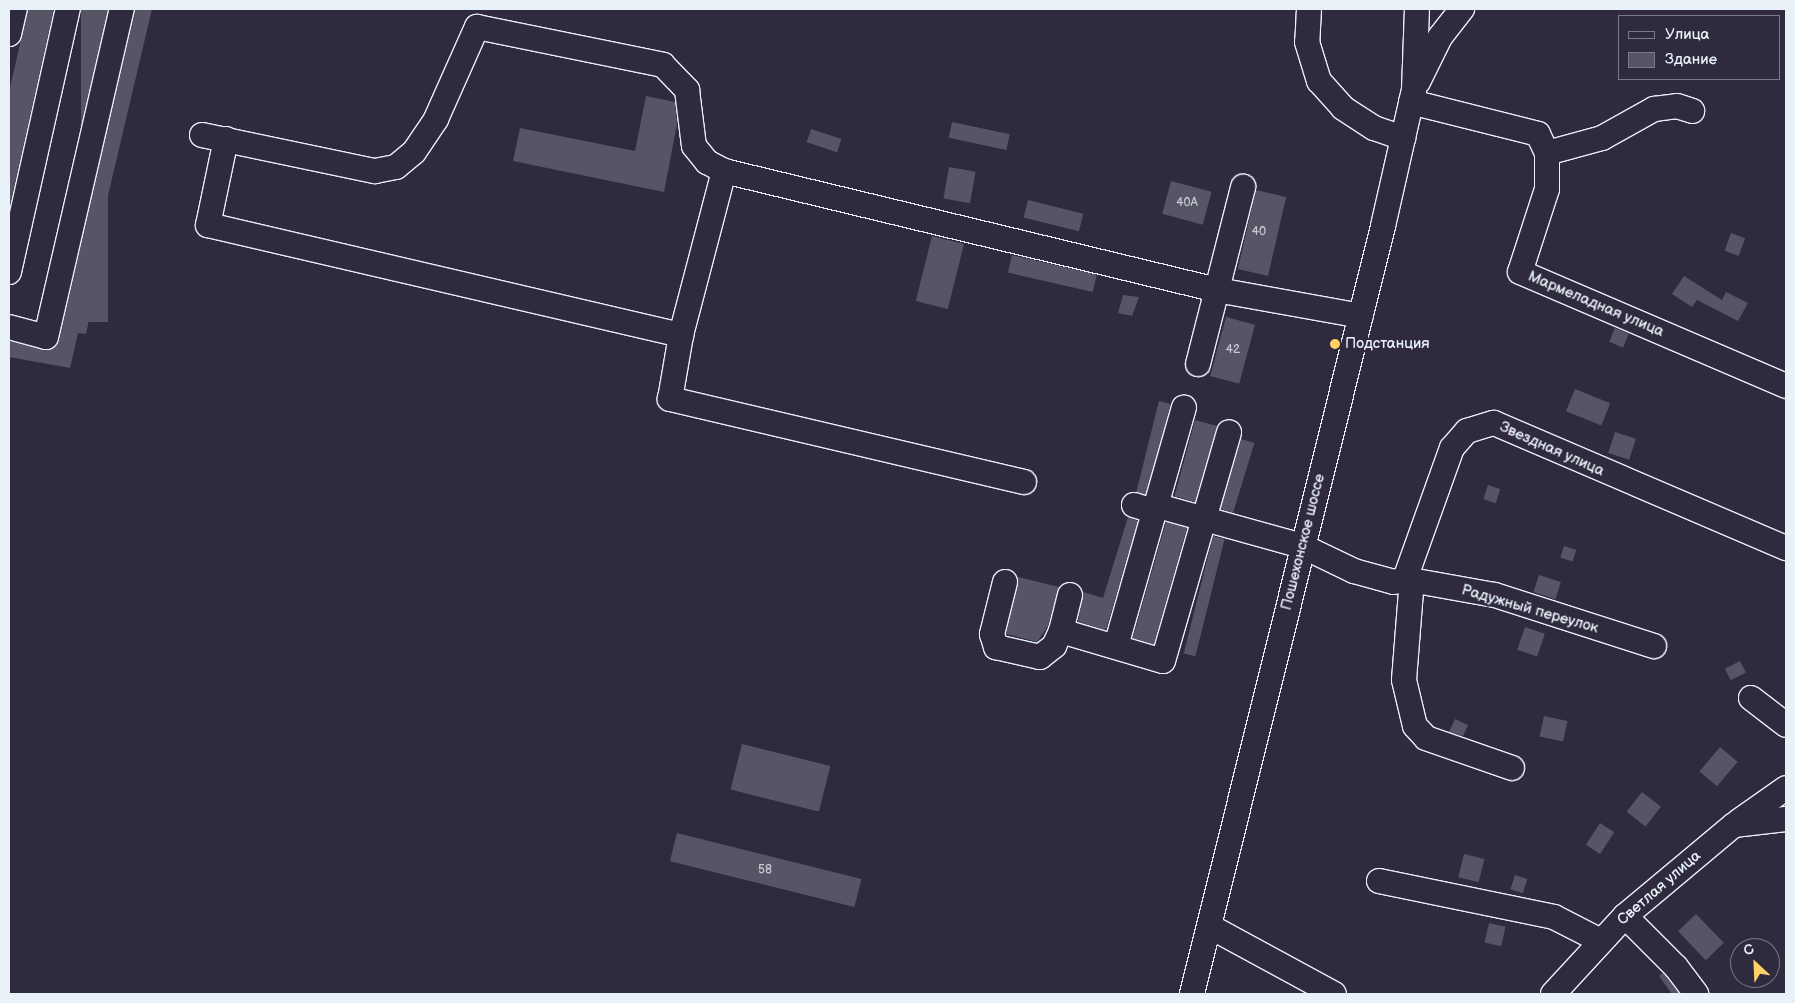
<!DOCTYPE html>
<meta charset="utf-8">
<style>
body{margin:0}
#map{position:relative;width:1795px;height:1003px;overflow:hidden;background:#2f2a3d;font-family:"Balsamiq Sans",sans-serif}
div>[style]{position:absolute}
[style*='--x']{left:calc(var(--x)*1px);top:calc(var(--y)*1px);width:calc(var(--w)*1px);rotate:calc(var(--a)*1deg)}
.building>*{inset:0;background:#575565;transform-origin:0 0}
.roads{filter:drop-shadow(1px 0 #e8f1f8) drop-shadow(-1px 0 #e8f1f8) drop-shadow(0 1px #e8f1f8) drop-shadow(0 -1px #e8f1f8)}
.minor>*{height:24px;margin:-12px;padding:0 12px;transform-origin:12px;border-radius:12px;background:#2f2a3d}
.dots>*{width:14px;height:14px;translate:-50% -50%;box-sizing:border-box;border:2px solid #2f2a3d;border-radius:50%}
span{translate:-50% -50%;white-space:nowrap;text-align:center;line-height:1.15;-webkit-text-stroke:4.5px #2f2a3d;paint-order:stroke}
.number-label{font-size:12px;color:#c4cad3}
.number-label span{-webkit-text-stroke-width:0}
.street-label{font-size:15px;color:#e8f1f8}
.poi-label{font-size:15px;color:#e8f1f8}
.left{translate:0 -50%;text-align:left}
.frame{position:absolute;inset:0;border:10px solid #e8f1f8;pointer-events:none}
.legend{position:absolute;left:1618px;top:15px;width:162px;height:65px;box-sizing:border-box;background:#2f2a3d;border:1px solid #797a88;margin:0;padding:6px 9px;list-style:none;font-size:15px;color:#e8f1f8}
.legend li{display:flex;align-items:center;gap:10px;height:25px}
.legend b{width:25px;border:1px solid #797a88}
.north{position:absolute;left:1730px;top:938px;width:50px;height:50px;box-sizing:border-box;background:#2f2a3d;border:1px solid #797a88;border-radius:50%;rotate:335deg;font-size:14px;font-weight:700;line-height:20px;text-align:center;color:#e8f1f8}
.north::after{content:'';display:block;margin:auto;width:18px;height:22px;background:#ffd166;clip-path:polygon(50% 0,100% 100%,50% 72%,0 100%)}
</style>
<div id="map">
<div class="building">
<i style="clip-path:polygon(28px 9px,54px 9px,9px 210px,9px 92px)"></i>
<i style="left:81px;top:9px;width:27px;height:313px"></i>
<i style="clip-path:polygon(135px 9px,152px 9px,89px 276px,98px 278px,86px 334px,78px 333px,70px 368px,9px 357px,9px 341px,49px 350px,59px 340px)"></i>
<i style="clip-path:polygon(646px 96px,675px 102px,677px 124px,664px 192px,513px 161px,520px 128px,635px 151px)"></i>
<i style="left:952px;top:122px;width:59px;height:16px;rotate:12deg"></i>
<i style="left:811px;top:129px;width:32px;height:14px;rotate:18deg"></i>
<i style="left:949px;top:167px;width:27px;height:32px;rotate:10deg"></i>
<i style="left:1171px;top:181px;width:42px;height:34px;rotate:15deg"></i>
<i style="left:1256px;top:190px;width:31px;height:81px;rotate:13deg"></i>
<i style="left:1028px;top:200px;width:57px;height:18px;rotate:14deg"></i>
<i style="left:1731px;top:233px;width:15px;height:19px;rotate:20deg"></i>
<i style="left:932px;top:236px;width:33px;height:67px;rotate:14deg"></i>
<i style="left:1012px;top:255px;width:87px;height:18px;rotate:13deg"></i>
<i style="clip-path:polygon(1684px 276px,1722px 300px,1726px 292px,1748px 303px,1738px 321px,1697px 300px,1692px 307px,1672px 294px)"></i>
<i style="clip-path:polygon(1123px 295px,1139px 297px,1132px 316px,1118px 313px)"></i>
<i style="left:1226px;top:317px;width:30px;height:61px;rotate:15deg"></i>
<i style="left:1615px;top:328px;width:15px;height:15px;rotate:23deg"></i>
<i style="left:1575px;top:389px;width:38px;height:24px;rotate:22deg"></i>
<i style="left:1159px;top:401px;width:12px;height:94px;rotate:14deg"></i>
<i style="left:1195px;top:420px;width:23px;height:79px;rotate:15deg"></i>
<i style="left:1615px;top:432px;width:22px;height:22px;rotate:18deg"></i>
<i style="left:1241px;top:439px;width:14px;height:73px;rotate:17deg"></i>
<i style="left:1488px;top:485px;width:13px;height:15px;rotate:18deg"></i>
<i style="clip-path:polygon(1128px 517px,1138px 521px,1106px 630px,1078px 622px,1083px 592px,1103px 598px)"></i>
<i style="left:1166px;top:522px;width:22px;height:121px;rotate:16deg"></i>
<i style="left:1213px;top:536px;width:12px;height:121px;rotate:14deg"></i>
<i style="left:1564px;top:546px;width:13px;height:12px;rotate:18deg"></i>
<i style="left:1539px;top:575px;width:23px;height:18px;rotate:18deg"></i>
<i style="clip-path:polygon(1018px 577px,1059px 587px,1048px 626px,1037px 642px,1006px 634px)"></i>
<i style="left:1525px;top:627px;width:21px;height:24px;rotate:19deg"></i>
<i style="left:1740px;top:661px;width:13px;height:17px;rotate:63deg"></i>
<i style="left:1544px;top:716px;width:24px;height:21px;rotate:12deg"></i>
<i style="clip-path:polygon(1455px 719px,1468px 725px,1463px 736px,1449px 732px)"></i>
<i style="left:742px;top:744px;width:91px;height:47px;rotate:14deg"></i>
<i style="left:1720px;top:747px;width:23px;height:32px;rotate:40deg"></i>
<i style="left:1642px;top:792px;width:24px;height:25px;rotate:38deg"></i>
<i style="left:1600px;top:823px;width:17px;height:26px;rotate:33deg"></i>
<i style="left:677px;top:833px;width:190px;height:29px;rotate:14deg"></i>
<i style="left:1464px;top:854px;width:21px;height:24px;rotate:14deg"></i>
<i style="left:1515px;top:875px;width:13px;height:15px;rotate:18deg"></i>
<i style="left:1696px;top:914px;width:40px;height:25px;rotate:46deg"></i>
<i style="left:1489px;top:923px;width:17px;height:20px;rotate:13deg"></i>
<i style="clip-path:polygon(1663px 973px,1666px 976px,1679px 994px,1672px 994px,1659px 976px)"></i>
</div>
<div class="roads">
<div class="minor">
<i style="--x:1309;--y:9;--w:33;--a:93"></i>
<i style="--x:1307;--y:42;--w:41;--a:72.9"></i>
<i style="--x:1319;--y:81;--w:36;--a:48"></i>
<i style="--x:1343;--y:108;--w:37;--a:33"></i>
<i style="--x:1374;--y:128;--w:31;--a:19"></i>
<i style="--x:9;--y:34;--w:26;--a:-77"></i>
<i style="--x:1418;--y:82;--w:50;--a:-63.9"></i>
<i style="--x:1440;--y:37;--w:36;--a:-52"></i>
<i style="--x:1411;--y:102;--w:131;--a:14.1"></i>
<i style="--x:1538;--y:134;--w:21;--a:65"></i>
<i style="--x:1547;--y:153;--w:36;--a:90"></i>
<i style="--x:1547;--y:189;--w:87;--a:108"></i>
<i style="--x:1520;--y:272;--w:289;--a:23.2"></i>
<i style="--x:202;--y:135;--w:177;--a:11.8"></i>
<i style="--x:375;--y:171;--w:21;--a:-11"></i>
<i style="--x:396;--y:167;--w:23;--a:-40"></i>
<i style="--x:414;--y:152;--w:40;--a:-56"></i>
<i style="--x:436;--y:119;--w:101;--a:-66"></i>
<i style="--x:477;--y:27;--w:190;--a:11.5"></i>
<i style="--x:663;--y:65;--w:35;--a:46"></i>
<i style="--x:687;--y:90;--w:56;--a:82.9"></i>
<i style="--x:694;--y:146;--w:21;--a:51"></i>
<i style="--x:707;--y:162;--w:19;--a:28"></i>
<i style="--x:226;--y:139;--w:88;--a:101.8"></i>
<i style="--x:208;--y:225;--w:486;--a:13.1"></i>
<i style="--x:1547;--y:153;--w:57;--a:-15.3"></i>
<i style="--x:1602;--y:138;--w:60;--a:-29.1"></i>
<i style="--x:1654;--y:109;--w:23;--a:-7"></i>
<i style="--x:1677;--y:106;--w:16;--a:18"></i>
<i style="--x:9;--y:272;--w:270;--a:-77.4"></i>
<i style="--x:9;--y:327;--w:38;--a:15"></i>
<i style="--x:46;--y:337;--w:337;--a:-77"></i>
<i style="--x:1198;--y:364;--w:183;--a:-75.7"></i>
<i style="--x:1024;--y:482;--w:364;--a:-166.8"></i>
<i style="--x:670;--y:399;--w:65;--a:-80.2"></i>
<i style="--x:681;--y:335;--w:170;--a:-75.3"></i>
<i style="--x:724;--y:171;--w:507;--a:13.57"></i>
<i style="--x:1217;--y:290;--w:146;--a:10.2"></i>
<i style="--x:1134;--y:505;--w:16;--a:18"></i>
<i style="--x:1149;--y:510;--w:10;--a:-24"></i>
<i style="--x:1158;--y:506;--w:149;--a:15.5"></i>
<i style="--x:1302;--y:546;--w:58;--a:25.7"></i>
<i style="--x:1354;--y:571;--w:41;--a:15.4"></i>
<i style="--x:1394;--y:582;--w:11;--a:-15"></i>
<i style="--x:1405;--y:579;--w:91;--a:10.1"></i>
<i style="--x:1495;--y:595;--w:167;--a:17.8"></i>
<i style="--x:1405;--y:579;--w:139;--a:-70.3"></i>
<i style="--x:1452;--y:448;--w:23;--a:-49"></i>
<i style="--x:1467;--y:431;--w:28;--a:-17"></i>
<i style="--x:1494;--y:423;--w:318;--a:23.2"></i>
<i style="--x:1405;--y:579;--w:13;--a:63"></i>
<i style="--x:1411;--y:591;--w:89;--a:94.5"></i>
<i style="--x:1404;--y:680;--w:47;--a:76.6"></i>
<i style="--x:1415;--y:726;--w:16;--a:47"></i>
<i style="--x:1426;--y:738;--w:91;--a:19.2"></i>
<i style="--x:1005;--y:582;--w:54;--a:104"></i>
<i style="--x:992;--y:634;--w:14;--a:73"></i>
<i style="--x:996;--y:647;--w:45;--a:12.8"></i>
<i style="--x:1040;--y:657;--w:18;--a:-38"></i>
<i style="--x:1054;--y:646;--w:17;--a:-65"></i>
<i style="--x:1061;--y:631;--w:106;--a:16.4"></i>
<i style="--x:1163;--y:661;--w:238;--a:-73.9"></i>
<i style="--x:1061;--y:631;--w:37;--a:-76"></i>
<i style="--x:1116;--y:646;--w:248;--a:-74.1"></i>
<i style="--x:1751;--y:698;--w:44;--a:37.6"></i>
<i style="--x:1739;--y:821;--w:57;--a:-35.1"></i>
<i style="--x:1379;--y:881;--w:179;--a:11.6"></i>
<i style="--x:1554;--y:917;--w:53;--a:27.1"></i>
<i style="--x:1625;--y:916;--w:72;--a:45"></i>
<i style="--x:1676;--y:967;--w:34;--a:53"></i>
<i style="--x:1209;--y:926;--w:142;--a:28.5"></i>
<i style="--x:1192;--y:994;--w:791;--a:-76.03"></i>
<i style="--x:1383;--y:226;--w:139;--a:-77.2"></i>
<i style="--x:1414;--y:90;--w:81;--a:-87.9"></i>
<i style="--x:1553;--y:994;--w:106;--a:-47.3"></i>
<i style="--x:1625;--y:916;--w:142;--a:-39.9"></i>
<i style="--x:1734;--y:825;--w:52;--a:-6.6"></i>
</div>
</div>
<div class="dots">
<i style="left:1335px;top:344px;background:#ffd166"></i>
</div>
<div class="number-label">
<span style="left:1187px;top:203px">40А</span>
<span style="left:1259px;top:232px">40</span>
<span style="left:1233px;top:350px">42</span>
<span style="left:765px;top:870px">58</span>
</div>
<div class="street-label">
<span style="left:1596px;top:304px;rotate:23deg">Мармеладная улица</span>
<span style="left:1552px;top:449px;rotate:24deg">Звездная улица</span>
<span style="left:1303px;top:542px;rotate:-76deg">Пошехонское шоссе</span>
<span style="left:1530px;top:609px;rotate:16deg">Радужный переулок</span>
<span style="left:1659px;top:888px;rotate:-41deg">Светлая улица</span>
</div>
<div class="poi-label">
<span class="left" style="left:1345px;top:344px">Подстанция</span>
</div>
<div class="frame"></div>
<ul class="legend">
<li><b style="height:6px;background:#2f2a3d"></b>Улица</li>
<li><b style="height:14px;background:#575565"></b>Здание</li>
</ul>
<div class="north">С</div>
</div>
